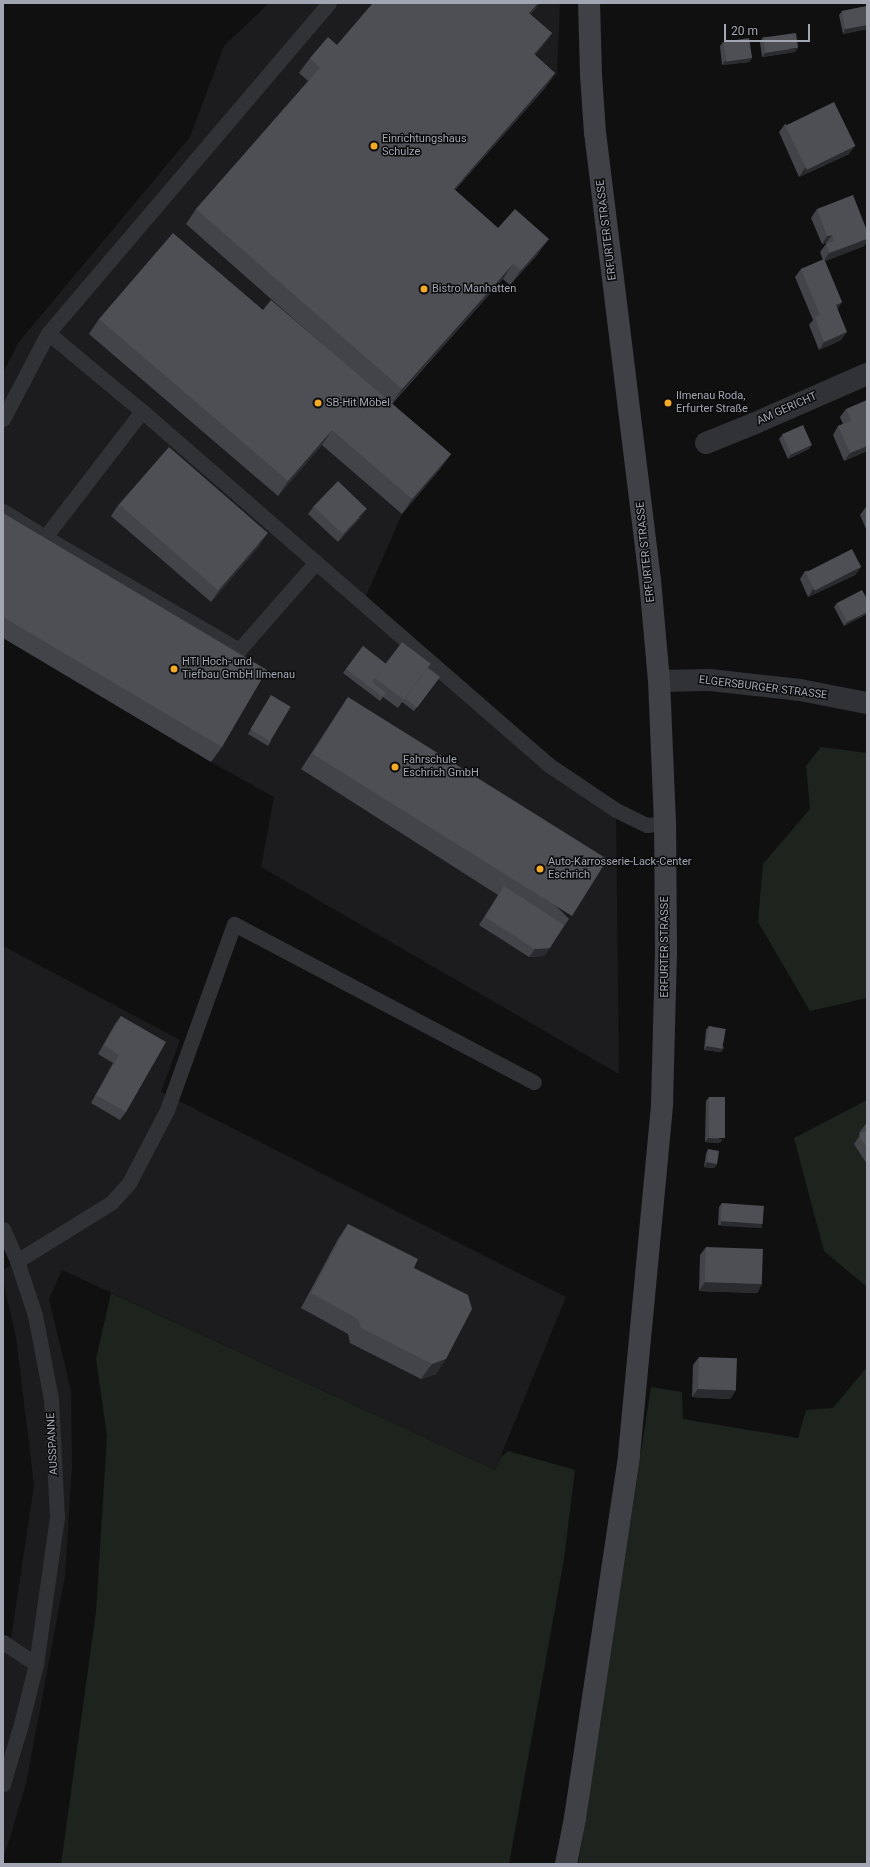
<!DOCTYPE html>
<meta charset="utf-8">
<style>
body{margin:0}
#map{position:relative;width:870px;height:1867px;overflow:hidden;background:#101011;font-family:Roboto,sans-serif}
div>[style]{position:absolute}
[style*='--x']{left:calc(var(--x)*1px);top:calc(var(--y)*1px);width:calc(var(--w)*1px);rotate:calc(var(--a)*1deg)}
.built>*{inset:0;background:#1c1c1e}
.green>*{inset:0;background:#1c241d}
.service>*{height:15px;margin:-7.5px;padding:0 7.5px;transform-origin:7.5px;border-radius:7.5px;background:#313236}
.minor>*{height:22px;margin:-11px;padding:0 11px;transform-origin:11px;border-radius:11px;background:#313236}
.secondary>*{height:22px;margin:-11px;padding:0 11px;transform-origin:11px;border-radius:11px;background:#3f4146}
.wall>*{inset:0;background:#434449}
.shaded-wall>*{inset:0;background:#2a2b2e;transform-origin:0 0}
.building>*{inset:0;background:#4d4f54;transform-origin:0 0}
.dots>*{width:11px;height:11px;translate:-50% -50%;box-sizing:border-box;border:2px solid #0b0b0c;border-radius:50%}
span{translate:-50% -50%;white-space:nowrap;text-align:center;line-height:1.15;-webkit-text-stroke:3px #0b0b0c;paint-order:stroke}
.poi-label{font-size:11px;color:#a1a6b2}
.left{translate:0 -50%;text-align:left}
.street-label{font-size:11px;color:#a1a6b2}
.frame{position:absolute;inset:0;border:4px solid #a1a6b2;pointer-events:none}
.scale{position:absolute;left:724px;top:24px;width:86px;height:18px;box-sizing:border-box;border:2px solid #a1a6b2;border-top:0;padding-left:5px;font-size:12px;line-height:14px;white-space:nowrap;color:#a1a6b2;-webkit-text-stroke:3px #0b0b0c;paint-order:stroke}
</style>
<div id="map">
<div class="built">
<i style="clip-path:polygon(269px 3px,560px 3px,557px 74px,443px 204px,538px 254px,510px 285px,502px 279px,392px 404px,440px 469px,402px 514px,363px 603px,549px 765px,616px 810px,619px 1074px,261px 867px,274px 797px,211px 762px,3px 638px,3px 372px,19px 342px,190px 137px,224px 46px)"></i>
<i style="clip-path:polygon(3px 946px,180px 1040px,161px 1092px,566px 1297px,495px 1470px,62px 1270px,49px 1299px,71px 1391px,72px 1465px,65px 1576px,26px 1784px,3px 1860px,3px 1642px,10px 1646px,34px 1485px,16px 1337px,3px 1281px,3px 1270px,17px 1261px,3px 1229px)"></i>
</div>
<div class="green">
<i style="clip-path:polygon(821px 747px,867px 753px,867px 998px,810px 1011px,758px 922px,763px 864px,810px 809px,806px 766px)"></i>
<i style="clip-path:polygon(867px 1100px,867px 1287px,824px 1251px,794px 1138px)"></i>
<i style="clip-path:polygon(111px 1293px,495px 1470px,501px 1457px,508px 1451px,575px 1470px,564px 1559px,509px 1864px,61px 1864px,96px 1612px,107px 1436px,96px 1359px)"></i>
<i style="clip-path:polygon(867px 1367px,867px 1864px,578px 1864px,651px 1387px,682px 1392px,683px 1419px,798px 1438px,806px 1410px,833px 1408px)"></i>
</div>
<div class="service">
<i style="--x:329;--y:3;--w:433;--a:130.4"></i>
<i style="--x:48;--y:333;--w:122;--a:39.7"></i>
<i style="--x:142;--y:411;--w:539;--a:41.02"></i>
<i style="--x:549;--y:765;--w:81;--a:33.9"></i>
<i style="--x:616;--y:810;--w:34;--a:26"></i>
<i style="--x:647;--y:825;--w:18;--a:-6"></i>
<i style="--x:3;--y:419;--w:97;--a:-62.4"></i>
<i style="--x:3;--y:511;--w:49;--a:31.8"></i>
<i style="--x:45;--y:537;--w:159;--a:-52.4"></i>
<i style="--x:45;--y:537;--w:225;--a:30.2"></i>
<i style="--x:239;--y:650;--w:117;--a:-48.8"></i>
<i style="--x:3;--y:1229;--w:35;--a:66"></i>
<i style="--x:17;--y:1261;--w:57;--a:71.6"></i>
<i style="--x:35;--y:1315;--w:86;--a:79.2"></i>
<i style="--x:51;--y:1399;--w:118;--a:87.1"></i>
<i style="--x:57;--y:1517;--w:148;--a:98.1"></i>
<i style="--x:17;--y:1261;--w:110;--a:-31.7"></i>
<i style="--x:111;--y:1203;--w:27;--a:-48"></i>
<i style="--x:129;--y:1183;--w:82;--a:-62.5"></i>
<i style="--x:167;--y:1110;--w:198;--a:-70.2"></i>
<i style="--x:234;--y:924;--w:339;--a:27.8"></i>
<i style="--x:3;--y:1642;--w:40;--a:34"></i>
<i style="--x:36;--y:1664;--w:62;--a:104"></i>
<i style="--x:21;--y:1724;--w:63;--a:106.7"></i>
</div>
<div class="minor">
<i style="--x:706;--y:443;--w:51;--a:-22"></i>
<i style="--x:753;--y:424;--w:124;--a:-23.7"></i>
<i style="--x:659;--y:681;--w:51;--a:-1.1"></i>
<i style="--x:710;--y:680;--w:91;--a:6.3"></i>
<i style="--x:800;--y:690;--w:68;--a:11"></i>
</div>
<div class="secondary">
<i style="--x:566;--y:1864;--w:47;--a:-78.9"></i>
<i style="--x:575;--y:1818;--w:367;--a:-81.5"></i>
<i style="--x:629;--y:1455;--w:353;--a:-84.6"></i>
<i style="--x:662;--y:1104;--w:150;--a:-88.5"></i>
<i style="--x:666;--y:954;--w:131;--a:-90.4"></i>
<i style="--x:665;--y:823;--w:142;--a:-92.4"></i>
<i style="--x:659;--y:681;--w:101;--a:-95.1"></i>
<i style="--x:650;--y:580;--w:450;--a:-97"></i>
<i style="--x:595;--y:133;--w:59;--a:-93.9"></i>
<i style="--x:591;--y:74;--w:71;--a:-91.6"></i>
</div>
<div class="wall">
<i style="clip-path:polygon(373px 3px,540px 3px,530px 15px,552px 33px,541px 48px,535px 55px,555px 73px,545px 88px,455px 190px,498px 228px,538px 254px,510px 285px,503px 279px,392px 404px,451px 454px,440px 469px,402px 514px,322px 445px,278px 496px,89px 334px,99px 319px,263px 310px,330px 351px,186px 224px,196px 209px,308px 81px,299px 73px,310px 58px,337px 45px)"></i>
<i style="clip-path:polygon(867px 6px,867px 29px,843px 34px,839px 15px,842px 11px)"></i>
<i style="clip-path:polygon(763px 37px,795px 52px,762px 57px,760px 42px)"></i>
<i style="clip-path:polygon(723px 42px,752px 58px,749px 62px,722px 65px,720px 46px)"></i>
<i style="clip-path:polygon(785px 124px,849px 154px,799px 177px,779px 132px)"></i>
<i style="clip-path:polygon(817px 209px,864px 246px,825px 261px,842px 302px,837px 309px,841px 340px,819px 350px,809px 325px,813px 320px,795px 277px,801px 269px,823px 260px,820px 252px,826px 244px,826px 243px,822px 244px,811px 218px)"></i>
<i style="clip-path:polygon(846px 409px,867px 451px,844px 461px,833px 435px,838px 426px,843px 424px,840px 417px)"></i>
<i style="clip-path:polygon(782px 435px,809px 449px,788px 459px,779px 439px)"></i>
<i style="clip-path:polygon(119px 504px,260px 545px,211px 602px,111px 516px)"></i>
<i style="clip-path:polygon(314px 506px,361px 517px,338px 542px,308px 514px)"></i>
<i style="clip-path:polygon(866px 507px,867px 507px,867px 531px,860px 515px)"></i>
<i style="clip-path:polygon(3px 513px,222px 747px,211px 762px,3px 638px)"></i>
<i style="clip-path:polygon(861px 567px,855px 575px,808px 597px,800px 579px,805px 571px)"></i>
<i style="clip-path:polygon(867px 599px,867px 614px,844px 626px,834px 607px,837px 603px)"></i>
<i style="clip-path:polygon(363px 646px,386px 664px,428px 668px,440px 677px,414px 711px,402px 702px,398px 708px,383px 697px,380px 701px,343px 673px)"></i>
<i style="clip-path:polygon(271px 695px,271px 741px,268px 746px,248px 734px)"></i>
<i style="clip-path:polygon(348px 697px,569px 919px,544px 956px,529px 957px,479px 925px,498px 895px,301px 769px,338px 712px)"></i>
<i style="clip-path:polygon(121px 1016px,126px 1112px,120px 1120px,91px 1103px,113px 1063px,98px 1054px,115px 1024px)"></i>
<i style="clip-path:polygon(709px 1026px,724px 1048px,721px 1052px,704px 1050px,706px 1030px)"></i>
<i style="clip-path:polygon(709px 1097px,720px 1143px,705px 1142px,706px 1101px)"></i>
<i style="clip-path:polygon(867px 1124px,867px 1164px,854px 1144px,860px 1135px,859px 1133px,865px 1125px)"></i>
<i style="clip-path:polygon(708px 1149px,717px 1164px,714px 1168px,704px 1167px,706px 1154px)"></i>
<i style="clip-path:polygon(722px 1203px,760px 1227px,718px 1225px,719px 1207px)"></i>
<i style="clip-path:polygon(348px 1224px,414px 1268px,436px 1374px,421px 1379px,350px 1343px,348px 1334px,301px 1308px,338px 1239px)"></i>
<i style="clip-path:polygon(706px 1247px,762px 1284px,757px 1293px,699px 1291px,700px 1255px)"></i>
<i style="clip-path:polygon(699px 1357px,736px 1390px,730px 1399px,692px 1397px,693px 1365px)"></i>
</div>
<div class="shaded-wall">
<i style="clip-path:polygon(538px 3px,540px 3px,518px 28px,529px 13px)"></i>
<i style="clip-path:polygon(867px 25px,867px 29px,843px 34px,845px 29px)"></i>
<i style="clip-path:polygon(552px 33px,541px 48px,523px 69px,534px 54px)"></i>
<i style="clip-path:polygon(798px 48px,795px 52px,762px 57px,765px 53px)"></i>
<i style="clip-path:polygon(752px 58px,749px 62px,722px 65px,725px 61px)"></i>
<i style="clip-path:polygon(555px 73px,545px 88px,443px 204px,454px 189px)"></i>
<i style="clip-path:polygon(855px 146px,849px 154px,799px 177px,805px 168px)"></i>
<i style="clip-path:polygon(832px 235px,826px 243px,822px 244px,827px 236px)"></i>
<i style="clip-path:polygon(549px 239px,538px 254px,510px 285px,521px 270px)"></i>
<i style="clip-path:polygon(867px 239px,867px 242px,864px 246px,823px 262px,829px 253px)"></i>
<i style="clip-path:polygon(513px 264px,503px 279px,391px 404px,402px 389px)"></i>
<i style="clip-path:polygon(842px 302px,836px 311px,836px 305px)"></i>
<i style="clip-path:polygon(847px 332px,841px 340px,819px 350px,824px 342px)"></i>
<i style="clip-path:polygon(332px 430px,322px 445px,278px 496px,288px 481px)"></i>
<i style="clip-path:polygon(812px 445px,809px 449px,788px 459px,791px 454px)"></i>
<i style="clip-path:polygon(867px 446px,867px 451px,844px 461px,850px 453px)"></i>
<i style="clip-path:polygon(451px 454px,440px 469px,402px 514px,412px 499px)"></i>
<i style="clip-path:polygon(367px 509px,361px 517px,338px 542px,344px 534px)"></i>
<i style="clip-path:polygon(268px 533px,260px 545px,211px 602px,219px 590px)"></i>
<i style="clip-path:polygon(861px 567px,855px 575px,808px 597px,813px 589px)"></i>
<i style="clip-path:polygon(867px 612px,867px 614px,844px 626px,847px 622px)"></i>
<i style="clip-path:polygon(550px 948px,544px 956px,529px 957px,535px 949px)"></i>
<i style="clip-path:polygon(707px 1046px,724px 1048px,721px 1052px,704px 1050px)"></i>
<i style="clip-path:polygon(708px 1138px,723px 1139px,720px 1143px,705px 1142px)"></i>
<i style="clip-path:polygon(707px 1162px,717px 1164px,714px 1168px,704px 1167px)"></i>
<i style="left:721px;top:1221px;width:41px;height:5px;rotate:3deg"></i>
<i style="clip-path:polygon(705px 1282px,762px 1284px,757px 1293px,699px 1291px)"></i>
<i style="clip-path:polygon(446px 1359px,436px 1374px,421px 1379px,432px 1364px)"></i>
<i style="clip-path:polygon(698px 1389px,736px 1390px,730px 1399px,692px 1397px)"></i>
</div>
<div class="building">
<i style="clip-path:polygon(373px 3px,538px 3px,529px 13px,552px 33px,534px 54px,555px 73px,454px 189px,498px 228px,515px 209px,549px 239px,521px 270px,513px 264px,402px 389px,196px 209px,320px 68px,310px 58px,328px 37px,337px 45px)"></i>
<i style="clip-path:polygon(867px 6px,867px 25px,845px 29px,842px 11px)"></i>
<i style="left:796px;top:33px;width:15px;height:33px;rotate:82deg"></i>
<i style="left:749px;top:38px;width:20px;height:26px;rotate:81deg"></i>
<i style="left:834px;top:102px;width:49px;height:54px;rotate:64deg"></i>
<i style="clip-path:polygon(853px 195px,867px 231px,867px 239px,829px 253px,826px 244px,834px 241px,832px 235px,827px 236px,817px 209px)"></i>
<i style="clip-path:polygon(173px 233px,263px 310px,271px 300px,451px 454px,412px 499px,332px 430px,288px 481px,99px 319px)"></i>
<i style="clip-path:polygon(824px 259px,842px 302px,836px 305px,847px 332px,824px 342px,815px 317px,820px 315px,801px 269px)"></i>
<i style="clip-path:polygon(867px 400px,867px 446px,850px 453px,838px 426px,851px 421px,846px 409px)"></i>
<i style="left:803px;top:425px;width:22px;height:23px;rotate:66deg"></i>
<i style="left:169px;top:447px;width:131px;height:76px;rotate:41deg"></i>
<i style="left:338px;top:481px;width:40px;height:35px;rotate:44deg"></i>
<i style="clip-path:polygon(3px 513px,267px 670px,222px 747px,3px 617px)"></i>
<i style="left:852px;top:549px;width:20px;height:52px;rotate:63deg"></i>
<i style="clip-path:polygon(862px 590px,867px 599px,867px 612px,847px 622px,837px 603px)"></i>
<i style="left:402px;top:642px;width:36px;height:45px;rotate:37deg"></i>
<i style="clip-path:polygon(363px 646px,386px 664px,372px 682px,386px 693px,383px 697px,346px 669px)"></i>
<i style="left:428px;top:668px;width:15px;height:38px;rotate:37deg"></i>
<i style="left:271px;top:695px;width:23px;height:40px;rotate:31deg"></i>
<i style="left:348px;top:697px;width:306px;height:67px;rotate:32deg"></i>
<i style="clip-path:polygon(504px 886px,564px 925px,550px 948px,535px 949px,485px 917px)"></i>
<i style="clip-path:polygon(121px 1016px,166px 1042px,126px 1112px,96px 1095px,119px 1055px,104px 1045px)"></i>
<i style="left:709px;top:1026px;width:17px;height:20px;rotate:10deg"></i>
<i style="left:709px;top:1097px;width:16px;height:41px"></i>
<i style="clip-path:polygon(867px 1124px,867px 1129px,865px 1125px)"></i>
<i style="clip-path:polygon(867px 1130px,867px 1148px,859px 1135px)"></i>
<i style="clip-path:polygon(708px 1149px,719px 1151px,717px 1164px,707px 1162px)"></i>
<i style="left:722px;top:1203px;width:42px;height:18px;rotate:4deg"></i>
<i style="clip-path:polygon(348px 1224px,418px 1259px,414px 1268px,468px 1295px,472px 1309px,446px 1359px,432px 1364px,361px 1328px,358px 1319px,311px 1293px)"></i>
<i style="left:706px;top:1247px;width:57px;height:35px;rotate:2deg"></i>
<i style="left:699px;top:1357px;width:38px;height:32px;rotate:2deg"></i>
</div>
<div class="dots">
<i style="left:374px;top:146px;background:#f2aa27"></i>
<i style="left:424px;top:289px;background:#f2aa27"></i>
<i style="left:318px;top:403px;background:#f2aa27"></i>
<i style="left:668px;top:403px;background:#f2aa27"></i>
<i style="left:174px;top:669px;background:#f2aa27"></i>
<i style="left:395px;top:767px;background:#f2aa27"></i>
<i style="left:540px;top:869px;background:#f2aa27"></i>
</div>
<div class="poi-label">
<span class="left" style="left:382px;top:146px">Einrichtungshaus<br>Schulze</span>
<span class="left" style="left:432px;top:289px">Bistro Manhatten</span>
<span class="left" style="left:676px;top:403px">Ilmenau Roda,<br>Erfurter Straße</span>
<span class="left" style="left:326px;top:403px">SB-Hit Möbel</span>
<span class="left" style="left:182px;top:669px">HTI Hoch- und<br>Tiefbau GmbH Ilmenau</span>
<span class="left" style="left:403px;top:767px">Fahrschule<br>Eschrich GmbH</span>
<span class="left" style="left:548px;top:869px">Auto-Karrosserie-Lack-Center<br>Eschrich</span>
</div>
<div class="street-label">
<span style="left:607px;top:230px;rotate:-97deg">ERFURTER STRASSE</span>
<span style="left:787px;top:409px;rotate:-24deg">AM GERICHT</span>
<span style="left:646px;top:552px;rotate:-96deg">ERFURTER STRASSE</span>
<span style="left:763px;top:688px;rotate:7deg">ELGERSBURGER STRASSE</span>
<span style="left:665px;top:947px;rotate:-90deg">ERFURTER STRASSE</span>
<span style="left:53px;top:1444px;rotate:-93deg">AUSSPANNE</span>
</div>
<div class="frame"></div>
<div class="scale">20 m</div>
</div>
